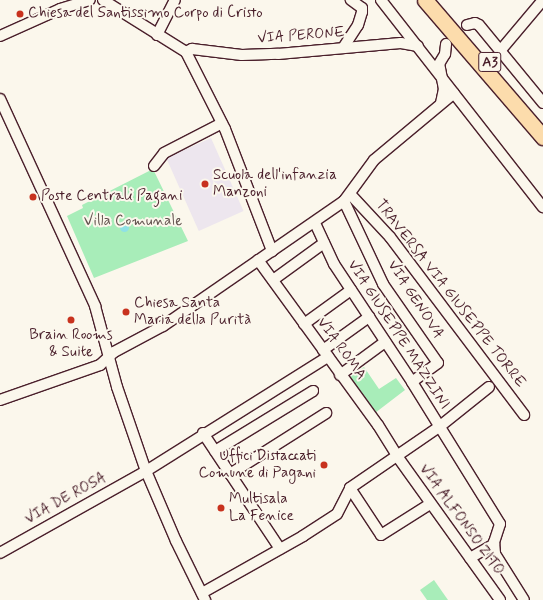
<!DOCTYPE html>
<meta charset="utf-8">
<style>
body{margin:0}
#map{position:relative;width:543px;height:600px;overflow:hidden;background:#fbf7ec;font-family:Mynerve,sans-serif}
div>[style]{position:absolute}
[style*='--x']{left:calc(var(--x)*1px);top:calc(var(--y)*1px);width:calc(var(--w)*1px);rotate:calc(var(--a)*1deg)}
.built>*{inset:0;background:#ede6ee;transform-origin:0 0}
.green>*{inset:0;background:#a8edb9}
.water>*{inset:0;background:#8fe1e6}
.round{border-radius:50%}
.roads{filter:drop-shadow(1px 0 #4a1f2b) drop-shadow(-1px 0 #4a1f2b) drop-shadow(0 1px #4a1f2b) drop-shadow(0 -1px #4a1f2b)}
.minor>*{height:10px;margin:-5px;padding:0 5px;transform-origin:5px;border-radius:5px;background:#fbf7ec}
.highway>*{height:15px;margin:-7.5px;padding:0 7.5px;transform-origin:7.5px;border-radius:7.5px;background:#fcdcac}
.dots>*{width:11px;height:11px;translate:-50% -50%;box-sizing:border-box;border:2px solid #fbf7ec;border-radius:50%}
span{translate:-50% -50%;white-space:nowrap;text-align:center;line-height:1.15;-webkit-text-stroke:4px #fbf7ec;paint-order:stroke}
.shield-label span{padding:1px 3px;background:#fbf7ec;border:1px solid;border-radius:3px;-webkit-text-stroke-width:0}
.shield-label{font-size:14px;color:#4a1f2b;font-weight:700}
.poi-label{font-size:15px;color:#4a1f2b}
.left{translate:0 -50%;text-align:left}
.right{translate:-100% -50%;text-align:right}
.street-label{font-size:15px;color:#4a1f2b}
.park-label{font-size:15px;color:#62524e}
</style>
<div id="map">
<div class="built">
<i style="left:211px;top:138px;width:80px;height:49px;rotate:66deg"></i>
</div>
<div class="green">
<i style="clip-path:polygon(153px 169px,188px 241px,94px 278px,67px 216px,83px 208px,82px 205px)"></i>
<i style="clip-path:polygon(364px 367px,379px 389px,396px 378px,405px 390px,375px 413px,349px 378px)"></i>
<i style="clip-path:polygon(434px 580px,448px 600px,427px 600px,420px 590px)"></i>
</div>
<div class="water">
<i class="round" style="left:119.5px;top:222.5px;width:9px;height:9px"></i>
</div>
<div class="roads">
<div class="minor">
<i style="--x:103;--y:0;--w:98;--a:32.1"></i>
<i style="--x:381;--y:0;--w:263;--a:52"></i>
<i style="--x:467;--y:25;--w:8;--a:-14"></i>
<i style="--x:475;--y:23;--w:4;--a:27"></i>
<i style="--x:479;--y:25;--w:101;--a:50.6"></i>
<i style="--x:157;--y:35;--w:39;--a:-63"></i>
<i style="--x:0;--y:36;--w:66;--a:-24.2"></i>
<i style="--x:60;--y:9;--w:31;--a:-17"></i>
<i style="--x:343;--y:48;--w:27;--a:-57"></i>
<i style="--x:358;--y:25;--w:14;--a:-73"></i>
<i style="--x:362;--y:12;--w:4;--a:-90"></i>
<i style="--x:362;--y:8;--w:14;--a:-144"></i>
<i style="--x:500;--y:51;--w:67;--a:-49.9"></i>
<i style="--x:186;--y:52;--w:7;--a:-27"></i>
<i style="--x:192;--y:49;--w:50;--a:6.8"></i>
<i style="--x:242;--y:55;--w:36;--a:-2"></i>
<i style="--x:278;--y:54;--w:123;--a:-5.1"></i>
<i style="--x:401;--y:43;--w:17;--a:10"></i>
<i style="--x:186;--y:52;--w:86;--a:63.1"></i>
<i style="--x:225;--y:129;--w:131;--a:68.9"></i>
<i style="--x:0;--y:99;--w:228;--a:65.3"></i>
<i style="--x:95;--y:306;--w:84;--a:74.8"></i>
<i style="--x:117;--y:387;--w:89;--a:71"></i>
<i style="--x:146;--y:471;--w:76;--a:66.8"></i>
<i style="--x:176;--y:541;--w:66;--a:63.8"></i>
<i style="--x:441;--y:103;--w:14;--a:-78"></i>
<i style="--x:444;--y:89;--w:25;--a:-101"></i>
<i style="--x:439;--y:64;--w:12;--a:-59"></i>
<i style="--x:445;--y:54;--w:10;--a:-84"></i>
<i style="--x:154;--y:166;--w:16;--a:-52"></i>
<i style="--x:164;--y:153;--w:65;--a:-27.3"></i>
<i style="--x:350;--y:194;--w:59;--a:47.1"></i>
<i style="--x:390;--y:237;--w:223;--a:53"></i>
<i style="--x:344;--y:201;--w:92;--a:64.8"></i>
<i style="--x:383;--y:284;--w:96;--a:55.2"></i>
<i style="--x:438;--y:363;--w:32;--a:144"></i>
<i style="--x:315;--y:223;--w:45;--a:65.1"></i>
<i style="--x:334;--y:264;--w:141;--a:56.5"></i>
<i style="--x:412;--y:382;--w:167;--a:58.2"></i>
<i style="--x:500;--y:524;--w:19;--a:108"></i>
<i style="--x:494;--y:542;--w:12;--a:85"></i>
<i style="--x:495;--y:554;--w:54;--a:57.8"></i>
<i style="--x:258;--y:260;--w:204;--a:54"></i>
<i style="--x:378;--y:425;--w:36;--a:58"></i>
<i style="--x:397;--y:456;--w:177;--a:54.4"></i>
<i style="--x:273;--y:280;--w:63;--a:-36"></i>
<i style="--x:304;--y:324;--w:58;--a:-35.9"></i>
<i style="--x:323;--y:350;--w:57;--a:-35.7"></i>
<i style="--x:340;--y:375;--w:56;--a:-36.3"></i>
<i style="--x:0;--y:400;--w:106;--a:-19.3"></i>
<i style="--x:100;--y:365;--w:19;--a:-43"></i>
<i style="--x:114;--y:352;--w:55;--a:-28"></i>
<i style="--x:163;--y:326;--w:220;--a:-34.6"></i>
<i style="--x:344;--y:201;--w:51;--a:-53.8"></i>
<i style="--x:374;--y:160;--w:104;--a:-39.9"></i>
<i style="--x:203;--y:433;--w:139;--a:56.4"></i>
<i style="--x:215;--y:451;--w:115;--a:-31.5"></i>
<i style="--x:230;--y:474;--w:114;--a:-32.4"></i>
<i style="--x:350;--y:488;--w:56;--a:56.6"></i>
<i style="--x:381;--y:535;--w:58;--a:-32.3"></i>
<i style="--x:0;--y:553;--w:167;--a:-29.3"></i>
<i style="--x:146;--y:471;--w:215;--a:-32.1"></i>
<i style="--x:470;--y:558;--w:28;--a:-30"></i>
<i style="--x:202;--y:593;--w:116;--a:-29.4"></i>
<i style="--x:303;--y:536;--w:40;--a:-32.9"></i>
<i style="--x:337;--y:514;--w:29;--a:-63"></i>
<i style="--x:350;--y:488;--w:108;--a:-34.4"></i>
<i style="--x:439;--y:427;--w:64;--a:-38.7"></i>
</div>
<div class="highway">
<i style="--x:425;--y:0;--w:181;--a:49.3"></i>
</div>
</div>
<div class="dots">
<i style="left:20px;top:14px;background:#c8321e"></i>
<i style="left:205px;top:184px;background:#c8321e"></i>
<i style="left:33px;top:197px;background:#c8321e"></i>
<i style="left:126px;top:312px;background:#c8321e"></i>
<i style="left:71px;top:320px;background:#c8321e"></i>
<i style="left:324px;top:465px;background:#c8321e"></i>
<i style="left:221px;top:508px;background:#c8321e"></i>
</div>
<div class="shield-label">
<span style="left:490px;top:62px">A3</span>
</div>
<div class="poi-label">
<span class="left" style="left:28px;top:14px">Chiesa del Santissimo Corpo di Cristo</span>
<span class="left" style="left:213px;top:184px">Scuola dell'infanzia<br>Manzoni</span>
<span class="left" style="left:41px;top:197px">Poste Centrali Pagani</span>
<span class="left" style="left:134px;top:312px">Chiesa Santa<br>Maria della Purità</span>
<span style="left:71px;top:344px">Brain Rooms<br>&amp; Suite</span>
<span class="right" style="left:316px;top:465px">Uffici Distaccati<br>Comune di Pagani</span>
<span class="left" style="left:229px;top:508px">Multisala<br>La Fenice</span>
</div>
<div class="street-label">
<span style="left:301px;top:36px;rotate:-4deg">VIA PERONE</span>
<span style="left:450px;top:294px;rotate:52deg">TRAVERSA VIA GIUSEPPE TORRE</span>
<span style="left:415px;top:300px;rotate:57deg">VIA GENOVA</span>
<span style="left:398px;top:335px;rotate:57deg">VIA GIUSEPPE MAZZINI</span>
<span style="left:341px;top:349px;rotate:54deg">VIA ROMA</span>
<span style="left:66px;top:499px;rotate:-29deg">VIA DE ROSA</span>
<span style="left:461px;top:520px;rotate:54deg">VIA ALFONSO ZITO</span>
</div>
<div class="park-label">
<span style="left:133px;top:222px">Villa Comunale</span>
</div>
</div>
